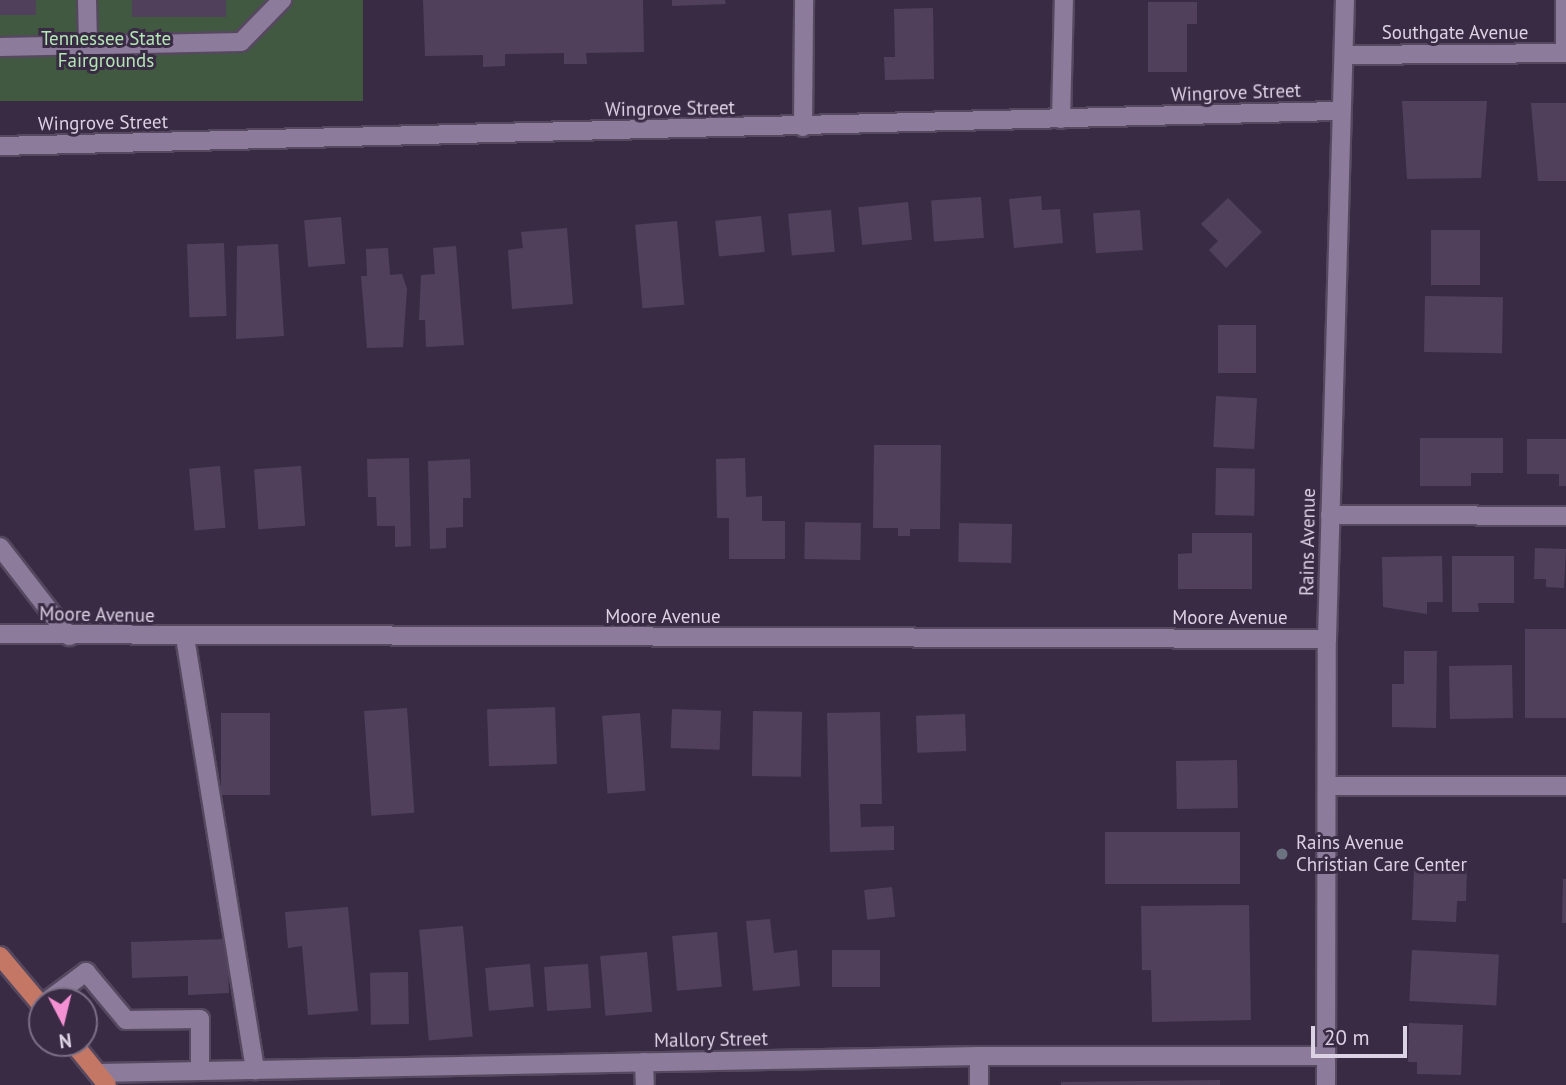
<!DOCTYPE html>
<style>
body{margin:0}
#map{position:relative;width:1566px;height:1085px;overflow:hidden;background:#3a2b45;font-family:"PT Sans",sans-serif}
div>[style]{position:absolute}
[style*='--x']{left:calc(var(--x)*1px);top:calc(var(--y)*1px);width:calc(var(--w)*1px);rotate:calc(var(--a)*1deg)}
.green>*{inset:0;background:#405940;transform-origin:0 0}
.building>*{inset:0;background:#50405c;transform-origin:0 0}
.roads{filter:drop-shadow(2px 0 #55485f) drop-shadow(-2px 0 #55485f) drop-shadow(0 2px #55485f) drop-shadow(0 -2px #55485f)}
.minor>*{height:18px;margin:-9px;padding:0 9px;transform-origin:9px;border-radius:9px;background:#8c7b9a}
.major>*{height:18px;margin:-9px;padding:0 9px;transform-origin:9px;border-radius:9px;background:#c47765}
.dots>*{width:19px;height:19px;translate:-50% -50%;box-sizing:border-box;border:4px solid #3a2b45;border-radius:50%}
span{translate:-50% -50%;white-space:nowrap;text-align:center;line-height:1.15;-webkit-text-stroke:6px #3a2b45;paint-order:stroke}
.street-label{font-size:19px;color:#dbd2e3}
.park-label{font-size:19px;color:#b3e6b4}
.poi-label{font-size:19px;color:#dbd2e3}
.left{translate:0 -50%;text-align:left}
.north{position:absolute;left:28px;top:987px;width:70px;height:70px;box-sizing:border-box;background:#3a2b45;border:2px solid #7a6e84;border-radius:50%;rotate:173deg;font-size:19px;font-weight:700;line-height:28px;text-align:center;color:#dbd2e3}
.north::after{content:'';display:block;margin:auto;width:24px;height:32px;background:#f491d3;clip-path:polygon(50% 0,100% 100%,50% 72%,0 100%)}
.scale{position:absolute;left:1311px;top:1026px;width:96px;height:32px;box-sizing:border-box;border:4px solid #dbd2e3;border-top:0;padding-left:9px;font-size:21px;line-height:24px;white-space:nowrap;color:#dbd2e3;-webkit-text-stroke:5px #3a2b45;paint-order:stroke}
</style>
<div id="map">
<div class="green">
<i style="left:0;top:0;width:363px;height:101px"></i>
</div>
<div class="building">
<i style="left:0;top:0;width:36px;height:15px"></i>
<i style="left:132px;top:0;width:94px;height:17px"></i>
<i style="clip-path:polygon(423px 0,643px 0,644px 52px,586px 53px,587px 64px,564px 64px,564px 53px,505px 54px,505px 66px,483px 67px,483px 55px,425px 56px)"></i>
<i style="clip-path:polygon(672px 0,725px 0,726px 4px,672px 6px)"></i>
<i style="clip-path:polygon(1148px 2px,1197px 2px,1197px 24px,1187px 24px,1187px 72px,1148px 72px)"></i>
<i style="clip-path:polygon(933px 8px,934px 79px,885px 80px,884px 57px,895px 57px,894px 9px)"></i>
<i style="clip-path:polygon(1402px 101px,1487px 101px,1481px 178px,1407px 179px)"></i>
<i style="clip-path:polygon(1531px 103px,1566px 103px,1566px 181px,1538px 181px)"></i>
<i style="clip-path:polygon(1041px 196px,1042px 210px,1060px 209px,1063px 243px,1014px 248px,1009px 199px)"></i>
<i style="left:981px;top:197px;width:41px;height:50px;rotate:86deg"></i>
<i style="clip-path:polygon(1228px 198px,1262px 232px,1226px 268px,1209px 250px,1218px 241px,1201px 224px)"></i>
<i style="left:908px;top:202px;width:38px;height:50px;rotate:84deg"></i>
<i style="left:831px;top:210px;width:42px;height:43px;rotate:85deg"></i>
<i style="left:1140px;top:210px;width:40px;height:47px;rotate:86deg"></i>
<i style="left:761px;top:216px;width:36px;height:46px;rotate:84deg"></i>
<i style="left:341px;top:217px;width:47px;height:37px;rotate:85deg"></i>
<i style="left:677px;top:221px;width:84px;height:42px;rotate:85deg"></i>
<i style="clip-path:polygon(567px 228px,573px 304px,512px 309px,508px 250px,523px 248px,521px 232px)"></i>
<i style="left:1431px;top:230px;width:49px;height:55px"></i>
<i style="left:224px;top:243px;width:73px;height:37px;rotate:88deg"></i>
<i style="clip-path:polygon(278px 244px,284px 336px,236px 339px,237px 246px)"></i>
<i style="clip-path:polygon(456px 246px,464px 345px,426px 347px,425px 320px,419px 320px,421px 275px,435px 274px,433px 248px)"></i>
<i style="clip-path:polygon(388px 248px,390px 275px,402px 274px,407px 289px,403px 347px,367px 348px,361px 276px,367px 276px,366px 249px)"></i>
<i style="left:1425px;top:296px;width:78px;height:56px;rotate:1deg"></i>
<i style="left:1218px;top:325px;width:38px;height:48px"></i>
<i style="left:1216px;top:396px;width:41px;height:51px;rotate:3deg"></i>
<i style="clip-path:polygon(1420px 438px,1503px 438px,1503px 473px,1471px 473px,1471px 486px,1420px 486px)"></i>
<i style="clip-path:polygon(1527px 439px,1566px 439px,1566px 486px,1559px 486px,1559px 474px,1527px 474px)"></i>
<i style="clip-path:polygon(874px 445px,941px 445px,940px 529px,910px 529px,910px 536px,898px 536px,898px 528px,873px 528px)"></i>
<i style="clip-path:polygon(409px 458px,411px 546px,395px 547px,395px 526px,377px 526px,376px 497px,368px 497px,367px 459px)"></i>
<i style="clip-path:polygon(745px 458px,746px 497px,762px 496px,762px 521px,785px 521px,785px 559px,729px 559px,729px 518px,717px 518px,716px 459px)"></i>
<i style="clip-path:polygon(470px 459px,471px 498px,463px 498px,463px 527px,446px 528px,446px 548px,430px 549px,428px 461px)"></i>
<i style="left:220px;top:466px;width:62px;height:31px;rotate:85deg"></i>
<i style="left:301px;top:466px;width:60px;height:47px;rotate:86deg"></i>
<i style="left:1216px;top:468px;width:39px;height:47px;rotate:1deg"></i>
<i style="left:805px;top:522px;width:56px;height:37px;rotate:1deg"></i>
<i style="left:959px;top:523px;width:53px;height:39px;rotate:1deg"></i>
<i style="clip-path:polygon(1192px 533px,1252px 533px,1252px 589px,1178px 589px,1178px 554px,1192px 553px)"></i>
<i style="clip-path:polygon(1535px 548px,1566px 549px,1564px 588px,1546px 587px,1546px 579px,1534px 579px)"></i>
<i style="clip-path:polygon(1442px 556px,1443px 602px,1427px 602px,1427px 614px,1383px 607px,1382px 557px)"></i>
<i style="clip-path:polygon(1452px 556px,1514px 556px,1514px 603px,1478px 603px,1479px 612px,1452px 612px)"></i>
<i style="left:1525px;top:629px;width:41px;height:89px"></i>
<i style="clip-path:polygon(1404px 651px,1437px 651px,1436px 728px,1392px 727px,1392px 684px,1404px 684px)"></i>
<i style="left:1512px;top:665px;width:53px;height:63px;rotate:89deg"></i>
<i style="left:555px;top:707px;width:57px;height:68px;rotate:88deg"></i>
<i style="left:407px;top:708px;width:105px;height:43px;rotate:86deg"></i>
<i style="left:672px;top:709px;width:49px;height:39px;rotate:2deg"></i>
<i style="left:753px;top:711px;width:49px;height:65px;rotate:1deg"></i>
<i style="clip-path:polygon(880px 712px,882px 804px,860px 804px,861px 827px,894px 826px,894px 850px,830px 852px,827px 713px)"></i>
<i style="left:221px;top:713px;width:49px;height:82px"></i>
<i style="left:640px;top:713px;width:78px;height:38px;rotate:86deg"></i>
<i style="left:965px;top:714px;width:37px;height:49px;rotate:88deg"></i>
<i style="left:1237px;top:760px;width:48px;height:61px;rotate:89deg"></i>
<i style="left:1240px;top:832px;width:52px;height:135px;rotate:90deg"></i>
<i style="clip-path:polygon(1414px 868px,1467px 870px,1466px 901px,1457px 901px,1456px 922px,1412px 920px)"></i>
<i style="clip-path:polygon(1563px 879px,1566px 879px,1566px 923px,1562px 923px)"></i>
<i style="left:892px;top:887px;width:30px;height:28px;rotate:84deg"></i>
<i style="clip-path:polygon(1249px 905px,1251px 1020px,1152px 1022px,1151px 970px,1142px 970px,1141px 906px)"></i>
<i style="clip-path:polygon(348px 907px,358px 1011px,308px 1015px,302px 946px,288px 948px,285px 912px)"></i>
<i style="clip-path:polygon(770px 919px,774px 953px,797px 950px,800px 986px,753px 991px,746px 921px)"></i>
<i style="left:463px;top:926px;width:111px;height:44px;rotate:85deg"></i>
<i style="left:717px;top:932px;width:55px;height:45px;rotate:85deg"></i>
<i style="clip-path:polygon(227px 939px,229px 993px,188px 995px,188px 976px,132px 978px,131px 942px)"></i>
<i style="left:832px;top:950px;width:48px;height:37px"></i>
<i style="left:1412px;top:950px;width:87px;height:51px;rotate:3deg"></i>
<i style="left:647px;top:952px;width:60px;height:47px;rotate:85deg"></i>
<i style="left:530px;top:964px;width:43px;height:45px;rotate:85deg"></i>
<i style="left:588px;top:964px;width:44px;height:44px;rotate:86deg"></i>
<i style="left:408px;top:972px;width:52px;height:38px;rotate:89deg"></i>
<i style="clip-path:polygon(1409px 1023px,1463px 1025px,1461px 1075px,1417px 1074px,1417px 1062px,1408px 1062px)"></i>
<i style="clip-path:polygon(1220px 1080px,1220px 1085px,1061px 1085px,1061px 1082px)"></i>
</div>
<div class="roads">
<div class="minor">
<i style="--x:87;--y:0;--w:45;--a:88.7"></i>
<i style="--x:0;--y:47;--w:241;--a:-1.2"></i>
<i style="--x:241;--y:42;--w:59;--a:-45.7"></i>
<i style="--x:1565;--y:53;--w:53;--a:-90"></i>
<i style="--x:1345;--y:55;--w:221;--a:-0.5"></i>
<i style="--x:1061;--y:119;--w:119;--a:-88.6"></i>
<i style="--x:803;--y:127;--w:127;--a:-89.5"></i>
<i style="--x:0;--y:146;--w:1340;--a:-1.5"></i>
<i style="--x:1330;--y:515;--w:236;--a:0.2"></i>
<i style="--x:0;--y:547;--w:113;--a:52.2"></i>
<i style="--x:0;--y:634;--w:1327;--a:0.22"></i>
<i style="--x:185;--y:637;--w:439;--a:80.8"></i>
<i style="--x:1328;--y:786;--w:238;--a:0"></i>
<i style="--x:47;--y:1001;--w:49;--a:-36.6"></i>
<i style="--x:86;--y:972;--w:62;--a:50.2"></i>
<i style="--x:126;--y:1020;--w:74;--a:-0.8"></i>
<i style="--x:200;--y:1019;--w:52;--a:90"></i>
<i style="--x:644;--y:1062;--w:23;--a:88"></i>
<i style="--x:98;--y:1073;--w:881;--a:-1.11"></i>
<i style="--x:979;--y:1056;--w:347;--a:0"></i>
<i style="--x:979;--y:1085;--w:29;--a:-90"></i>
<i style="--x:1326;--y:1085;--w:446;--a:-89.9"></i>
<i style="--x:1327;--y:639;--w:639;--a:-88.39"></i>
</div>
<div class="major">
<i style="--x:0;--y:956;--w:65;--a:50"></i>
<i style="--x:73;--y:1043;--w:54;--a:51"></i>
</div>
</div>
<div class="dots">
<i style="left:1282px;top:854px;background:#6b7280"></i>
</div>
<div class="street-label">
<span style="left:1455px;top:33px">Southgate Avenue</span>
<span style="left:1236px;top:93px;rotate:-2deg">Wingrove Street</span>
<span style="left:670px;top:109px;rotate:-1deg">Wingrove Street</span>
<span style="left:103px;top:123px;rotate:-1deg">Wingrove Street</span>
<span style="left:1308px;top:542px;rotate:-89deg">Rains Avenue</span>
<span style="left:97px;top:615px;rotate:1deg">Moore Avenue</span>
<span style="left:663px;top:617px">Moore Avenue</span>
<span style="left:1230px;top:618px">Moore Avenue</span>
<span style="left:711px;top:1040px;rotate:-1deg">Mallory Street</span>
</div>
<div class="park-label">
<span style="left:106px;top:50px">Tennessee State<br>Fairgrounds</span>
</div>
<div class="poi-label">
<span class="left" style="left:1296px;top:854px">Rains Avenue<br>Christian Care Center</span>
</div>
<div class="north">N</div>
<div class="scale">20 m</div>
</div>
